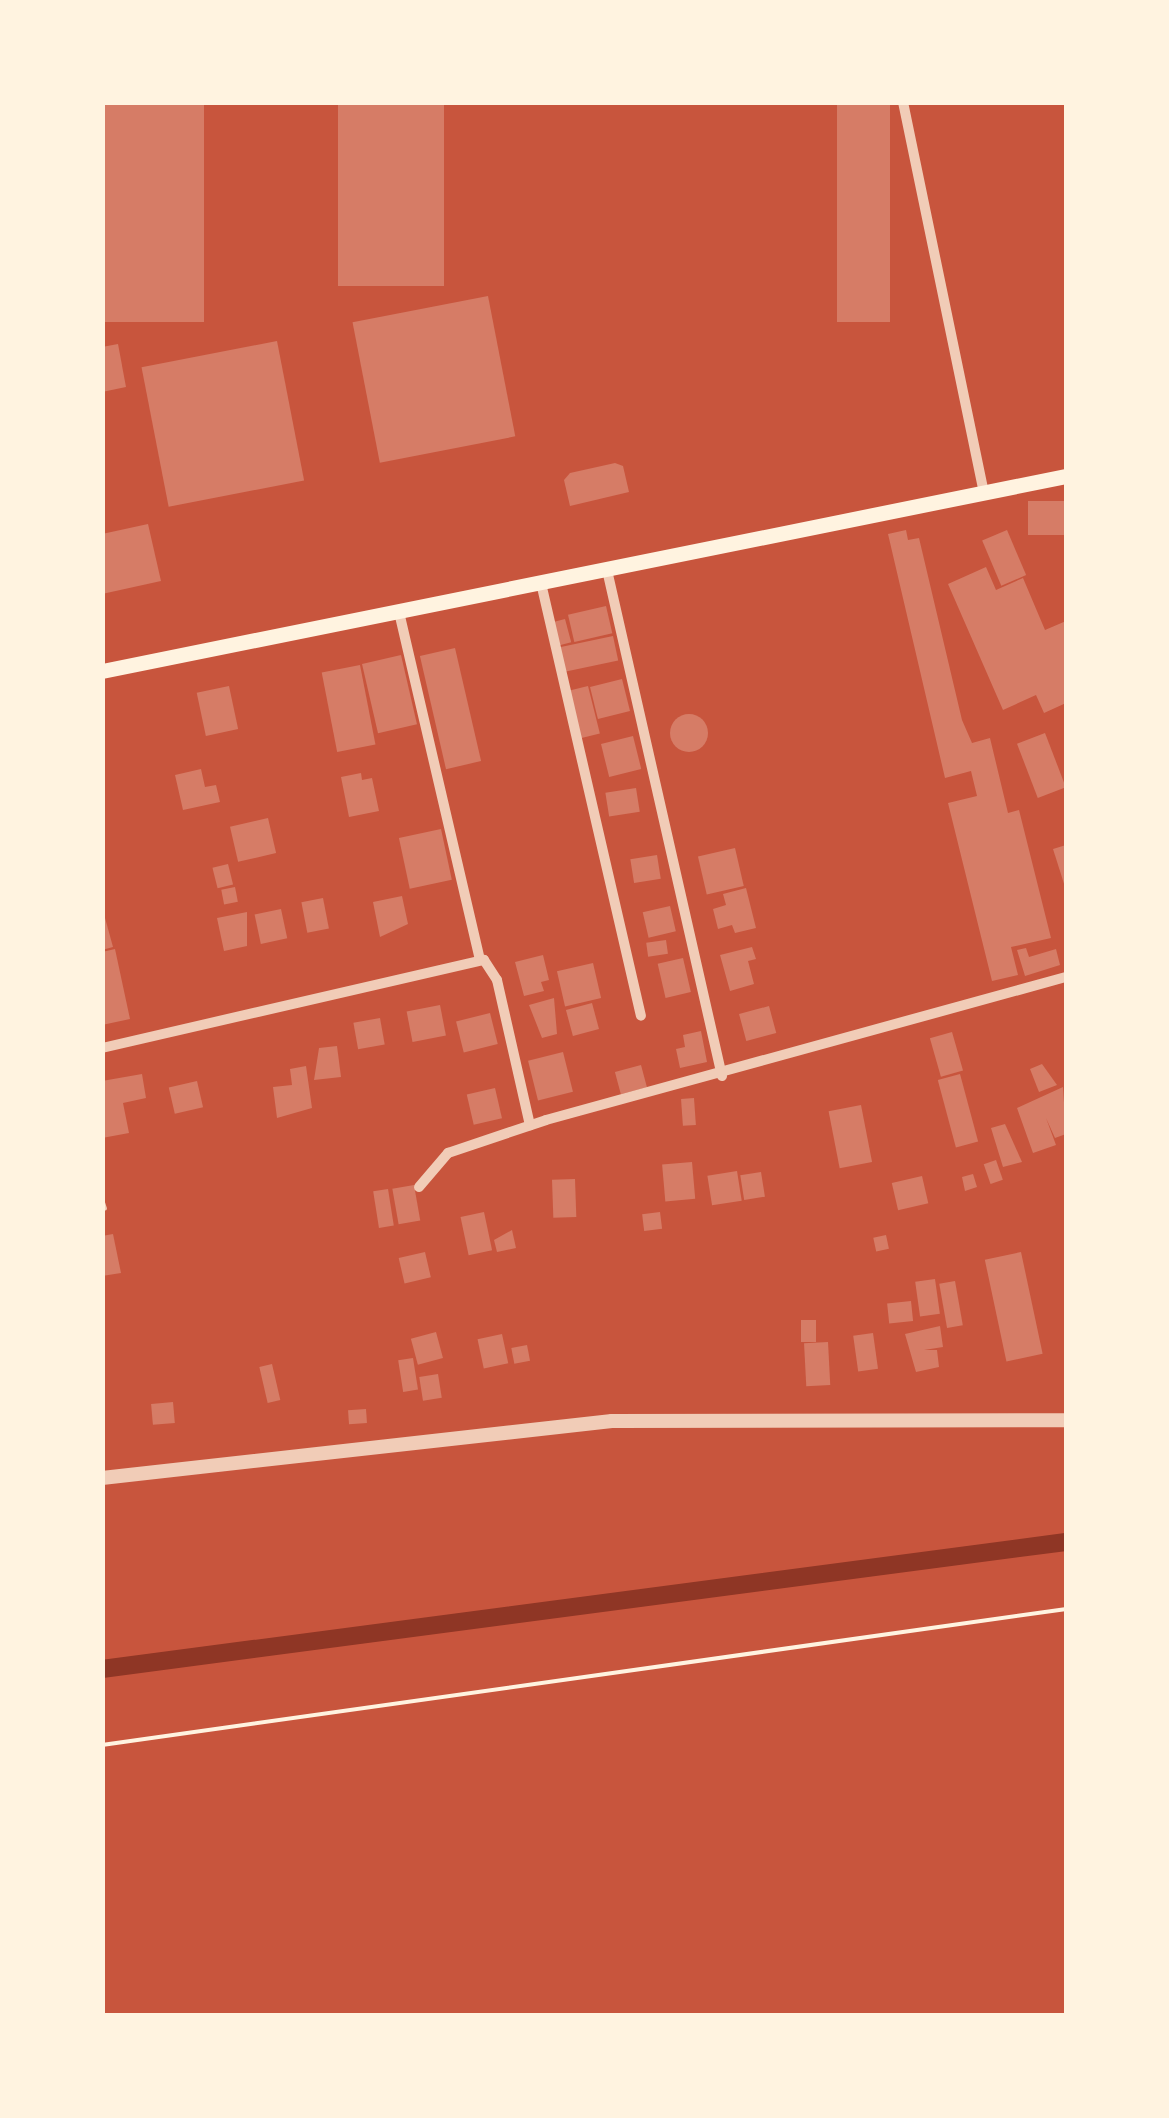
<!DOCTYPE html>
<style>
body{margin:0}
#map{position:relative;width:1169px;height:2118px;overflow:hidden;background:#c8553d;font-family:Rubik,sans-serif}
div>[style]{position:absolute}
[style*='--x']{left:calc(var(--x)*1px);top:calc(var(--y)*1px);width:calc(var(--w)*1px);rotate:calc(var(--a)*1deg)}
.canal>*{height:18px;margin:-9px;padding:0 9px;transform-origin:9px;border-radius:9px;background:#8f3625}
.building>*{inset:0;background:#d67c66;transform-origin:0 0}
.round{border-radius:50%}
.path>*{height:4px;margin:-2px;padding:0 2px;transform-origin:2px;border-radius:2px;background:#fff3e0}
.service>*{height:5px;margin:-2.5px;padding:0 2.5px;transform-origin:2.5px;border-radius:2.5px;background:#f1ccb7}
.minor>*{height:10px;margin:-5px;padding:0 5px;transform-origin:5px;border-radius:5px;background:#f1ccb7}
.tertiary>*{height:14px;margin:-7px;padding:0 7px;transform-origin:7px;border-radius:7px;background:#f1ccb7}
.secondary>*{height:15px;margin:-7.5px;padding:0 7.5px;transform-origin:7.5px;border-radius:7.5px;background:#fff3e0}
span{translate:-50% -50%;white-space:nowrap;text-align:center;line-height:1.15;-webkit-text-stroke:9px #fff3e0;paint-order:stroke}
.frame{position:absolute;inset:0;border:105px solid #fff3e0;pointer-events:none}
</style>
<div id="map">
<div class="canal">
<i style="--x:102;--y:1669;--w:972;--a:-7.51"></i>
</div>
<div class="building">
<i style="left:102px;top:102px;width:102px;height:220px"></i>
<i style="left:338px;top:102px;width:106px;height:184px"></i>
<i style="left:837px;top:102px;width:53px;height:220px"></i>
<i style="left:488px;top:296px;width:143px;height:138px;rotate:79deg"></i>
<i style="left:277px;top:341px;width:142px;height:138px;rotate:79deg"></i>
<i style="clip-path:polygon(118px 344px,126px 387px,102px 392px,102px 347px)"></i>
<i style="clip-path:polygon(615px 463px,623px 466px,629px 492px,570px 506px,564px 480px,570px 473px)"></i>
<i style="left:1066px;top:501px;width:34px;height:38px;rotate:90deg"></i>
<i style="clip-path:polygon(148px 524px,161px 581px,102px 594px,102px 534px)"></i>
<i style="clip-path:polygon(906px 530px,908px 540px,919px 538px,962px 720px,972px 743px,990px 738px,1008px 813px,1019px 810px,1051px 938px,1011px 947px,1018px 975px,992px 981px,948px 803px,977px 796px,971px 771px,945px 778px,888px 534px)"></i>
<i style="left:1007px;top:530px;width:49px;height:27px;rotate:67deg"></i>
<i style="clip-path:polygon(986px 567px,996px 590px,1023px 578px,1045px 630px,1066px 621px,1066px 703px,1044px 713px,1036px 695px,1003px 710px,948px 584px)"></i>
<i style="left:606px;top:606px;width:28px;height:39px;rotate:77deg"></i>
<i style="left:565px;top:619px;width:24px;height:13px;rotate:75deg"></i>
<i style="left:613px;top:636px;width:25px;height:57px;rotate:78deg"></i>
<i style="left:455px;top:648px;width:116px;height:36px;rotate:77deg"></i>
<i style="left:401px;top:655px;width:71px;height:40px;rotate:77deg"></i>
<i style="left:360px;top:665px;width:81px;height:39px;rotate:79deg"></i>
<i style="left:622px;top:679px;width:33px;height:33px;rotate:76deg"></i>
<i style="left:229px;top:686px;width:44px;height:33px;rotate:78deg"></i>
<i style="left:588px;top:686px;width:49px;height:22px;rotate:76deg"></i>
<i class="round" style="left:670px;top:714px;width:38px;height:38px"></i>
<i style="left:1045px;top:733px;width:58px;height:30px;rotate:69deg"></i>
<i style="left:633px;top:736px;width:34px;height:33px;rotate:76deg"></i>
<i style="clip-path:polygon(201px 769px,205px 787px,216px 785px,220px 802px,183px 810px,175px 775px)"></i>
<i style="clip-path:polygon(361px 773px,362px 780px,372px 778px,379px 811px,349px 817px,341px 777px)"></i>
<i style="left:636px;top:788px;width:24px;height:31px;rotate:81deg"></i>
<i style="left:268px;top:818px;width:36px;height:39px;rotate:77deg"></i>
<i style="left:441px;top:829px;width:52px;height:43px;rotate:78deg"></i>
<i style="clip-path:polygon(1066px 845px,1066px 890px,1053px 849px)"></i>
<i style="left:735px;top:848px;width:39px;height:38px;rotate:77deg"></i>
<i style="left:657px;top:855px;width:24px;height:27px;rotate:81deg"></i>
<i style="left:228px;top:864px;width:21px;height:16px;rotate:76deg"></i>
<i style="left:235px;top:887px;width:15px;height:14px;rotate:79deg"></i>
<i style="clip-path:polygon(746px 888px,756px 928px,735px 933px,732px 925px,718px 929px,713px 909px,726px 905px,723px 894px)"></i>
<i style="clip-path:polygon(402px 896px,408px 924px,380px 937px,373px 902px)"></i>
<i style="left:323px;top:898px;width:31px;height:22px;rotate:79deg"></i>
<i style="left:670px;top:906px;width:26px;height:28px;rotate:77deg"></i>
<i style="clip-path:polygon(102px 907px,113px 947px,102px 950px)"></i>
<i style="left:281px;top:909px;width:30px;height:27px;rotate:78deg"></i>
<i style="clip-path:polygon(247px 912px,247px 946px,224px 951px,217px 918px)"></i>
<i style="left:666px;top:940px;width:14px;height:20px;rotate:82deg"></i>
<i style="clip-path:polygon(752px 947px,756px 959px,748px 961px,754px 984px,730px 991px,720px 955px)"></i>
<i style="clip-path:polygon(1026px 948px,1029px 957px,1056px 949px,1060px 965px,1025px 976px,1017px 950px)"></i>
<i style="clip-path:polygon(115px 949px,130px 1019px,102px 1025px,102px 952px)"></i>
<i style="clip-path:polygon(543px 955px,549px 980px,541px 982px,544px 991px,524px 996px,515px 962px)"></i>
<i style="left:683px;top:958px;width:35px;height:26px;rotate:77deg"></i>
<i style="left:593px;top:963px;width:36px;height:37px;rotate:77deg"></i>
<i style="clip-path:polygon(554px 998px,557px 1034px,542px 1038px,529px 1005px)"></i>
<i style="left:592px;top:1003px;width:27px;height:27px;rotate:75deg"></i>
<i style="left:440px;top:1005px;width:31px;height:34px;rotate:79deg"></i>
<i style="left:769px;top:1006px;width:28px;height:31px;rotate:75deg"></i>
<i style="left:490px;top:1013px;width:32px;height:35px;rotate:76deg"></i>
<i style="left:380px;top:1018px;width:27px;height:27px;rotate:80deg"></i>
<i style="clip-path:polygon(701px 1031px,707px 1062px,680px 1068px,676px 1049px,685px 1047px,683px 1035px)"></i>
<i style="left:952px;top:1032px;width:40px;height:23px;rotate:74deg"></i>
<i style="clip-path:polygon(337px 1046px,341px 1077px,314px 1080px,319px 1048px)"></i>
<i style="left:563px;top:1052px;width:41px;height:36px;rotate:76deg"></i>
<i style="clip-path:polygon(1042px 1064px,1057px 1085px,1039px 1092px,1030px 1069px)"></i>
<i style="left:641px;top:1065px;width:23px;height:27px;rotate:75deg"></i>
<i style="clip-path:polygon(306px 1066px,312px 1108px,277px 1118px,273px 1087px,292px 1085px,290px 1069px)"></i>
<i style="clip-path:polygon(142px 1074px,146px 1098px,123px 1103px,129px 1133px,102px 1138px,102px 1081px)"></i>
<i style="left:960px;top:1074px;width:70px;height:23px;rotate:75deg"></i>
<i style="left:197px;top:1081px;width:27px;height:29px;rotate:77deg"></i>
<i style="clip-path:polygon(1063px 1087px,1066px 1134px,1055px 1138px,1046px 1118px,1056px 1145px,1033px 1153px,1017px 1108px)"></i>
<i style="left:495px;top:1088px;width:31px;height:29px;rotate:77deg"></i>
<i style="left:694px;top:1098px;width:27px;height:13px;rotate:86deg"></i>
<i style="left:861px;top:1105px;width:58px;height:33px;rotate:79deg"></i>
<i style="clip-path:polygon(1005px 1124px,1022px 1162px,1003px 1167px,991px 1128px)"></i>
<i style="left:996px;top:1160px;width:21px;height:13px;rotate:71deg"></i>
<i style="left:692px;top:1162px;width:37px;height:30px;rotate:85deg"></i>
<i style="left:737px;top:1171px;width:30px;height:30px;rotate:81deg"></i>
<i style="left:761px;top:1172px;width:25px;height:21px;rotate:81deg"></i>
<i style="clip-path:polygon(973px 1174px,977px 1187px,965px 1191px,962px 1177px)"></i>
<i style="left:922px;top:1176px;width:28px;height:31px;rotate:77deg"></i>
<i style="left:575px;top:1179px;width:38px;height:23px;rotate:88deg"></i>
<i style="left:414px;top:1185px;width:36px;height:22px;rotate:80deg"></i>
<i style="left:388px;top:1189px;width:37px;height:15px;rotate:81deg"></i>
<i style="left:484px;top:1212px;width:39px;height:24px;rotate:78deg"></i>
<i style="left:660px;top:1212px;width:17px;height:18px;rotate:83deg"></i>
<i style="clip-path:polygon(512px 1230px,516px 1248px,497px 1252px,494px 1240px)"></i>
<i style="clip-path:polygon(113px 1234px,121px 1273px,102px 1276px,102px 1236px)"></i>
<i style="left:886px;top:1235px;width:14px;height:13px;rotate:78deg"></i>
<i style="left:425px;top:1252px;width:26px;height:27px;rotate:77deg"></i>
<i style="left:1021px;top:1252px;width:104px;height:37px;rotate:78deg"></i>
<i style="left:935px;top:1279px;width:35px;height:20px;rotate:82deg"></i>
<i style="left:955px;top:1281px;width:45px;height:16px;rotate:80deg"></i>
<i style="left:911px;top:1301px;width:20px;height:24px;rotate:84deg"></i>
<i style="left:801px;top:1320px;width:15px;height:22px"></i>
<i style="clip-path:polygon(940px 1326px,943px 1347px,924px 1350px,937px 1350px,939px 1367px,916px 1372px,905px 1334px)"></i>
<i style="left:436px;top:1332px;width:27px;height:26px;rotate:75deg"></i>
<i style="left:873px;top:1333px;width:36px;height:20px;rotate:82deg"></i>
<i style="left:502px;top:1334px;width:30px;height:25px;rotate:78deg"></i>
<i style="left:828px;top:1342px;width:43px;height:24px;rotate:87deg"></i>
<i style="left:527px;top:1345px;width:16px;height:16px;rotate:79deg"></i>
<i style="left:413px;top:1358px;width:32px;height:15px;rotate:81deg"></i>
<i style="left:272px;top:1364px;width:37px;height:13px;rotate:77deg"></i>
<i style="left:438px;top:1374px;width:24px;height:19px;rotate:81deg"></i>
<i style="left:173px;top:1402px;width:21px;height:22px;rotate:85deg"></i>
<i style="left:366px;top:1409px;width:14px;height:18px;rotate:86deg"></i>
</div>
<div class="path">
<i style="--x:102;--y:1745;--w:974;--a:-8.03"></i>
</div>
<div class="service">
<i style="--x:102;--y:1202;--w:6;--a:72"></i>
</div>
<div class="minor">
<i style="--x:903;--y:102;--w:400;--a:78.3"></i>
<i style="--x:607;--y:570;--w:519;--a:77.2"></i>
<i style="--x:541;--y:583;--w:444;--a:77"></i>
<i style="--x:399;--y:612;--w:356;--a:76.9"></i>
<i style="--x:102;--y:1048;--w:392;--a:-13"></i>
<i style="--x:484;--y:960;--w:24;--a:57"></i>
<i style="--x:497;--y:980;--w:149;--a:77.2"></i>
<i style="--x:419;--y:1187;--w:45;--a:-49.5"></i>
<i style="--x:448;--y:1153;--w:103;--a:-18.6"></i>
<i style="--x:546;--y:1120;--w:539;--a:-15.38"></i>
</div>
<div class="tertiary">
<i style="--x:102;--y:1478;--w:513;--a:-6.38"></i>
<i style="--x:612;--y:1421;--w:454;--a:-0.1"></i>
</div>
<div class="secondary">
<i style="--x:102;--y:671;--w:984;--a:-11.44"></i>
</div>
<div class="frame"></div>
</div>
